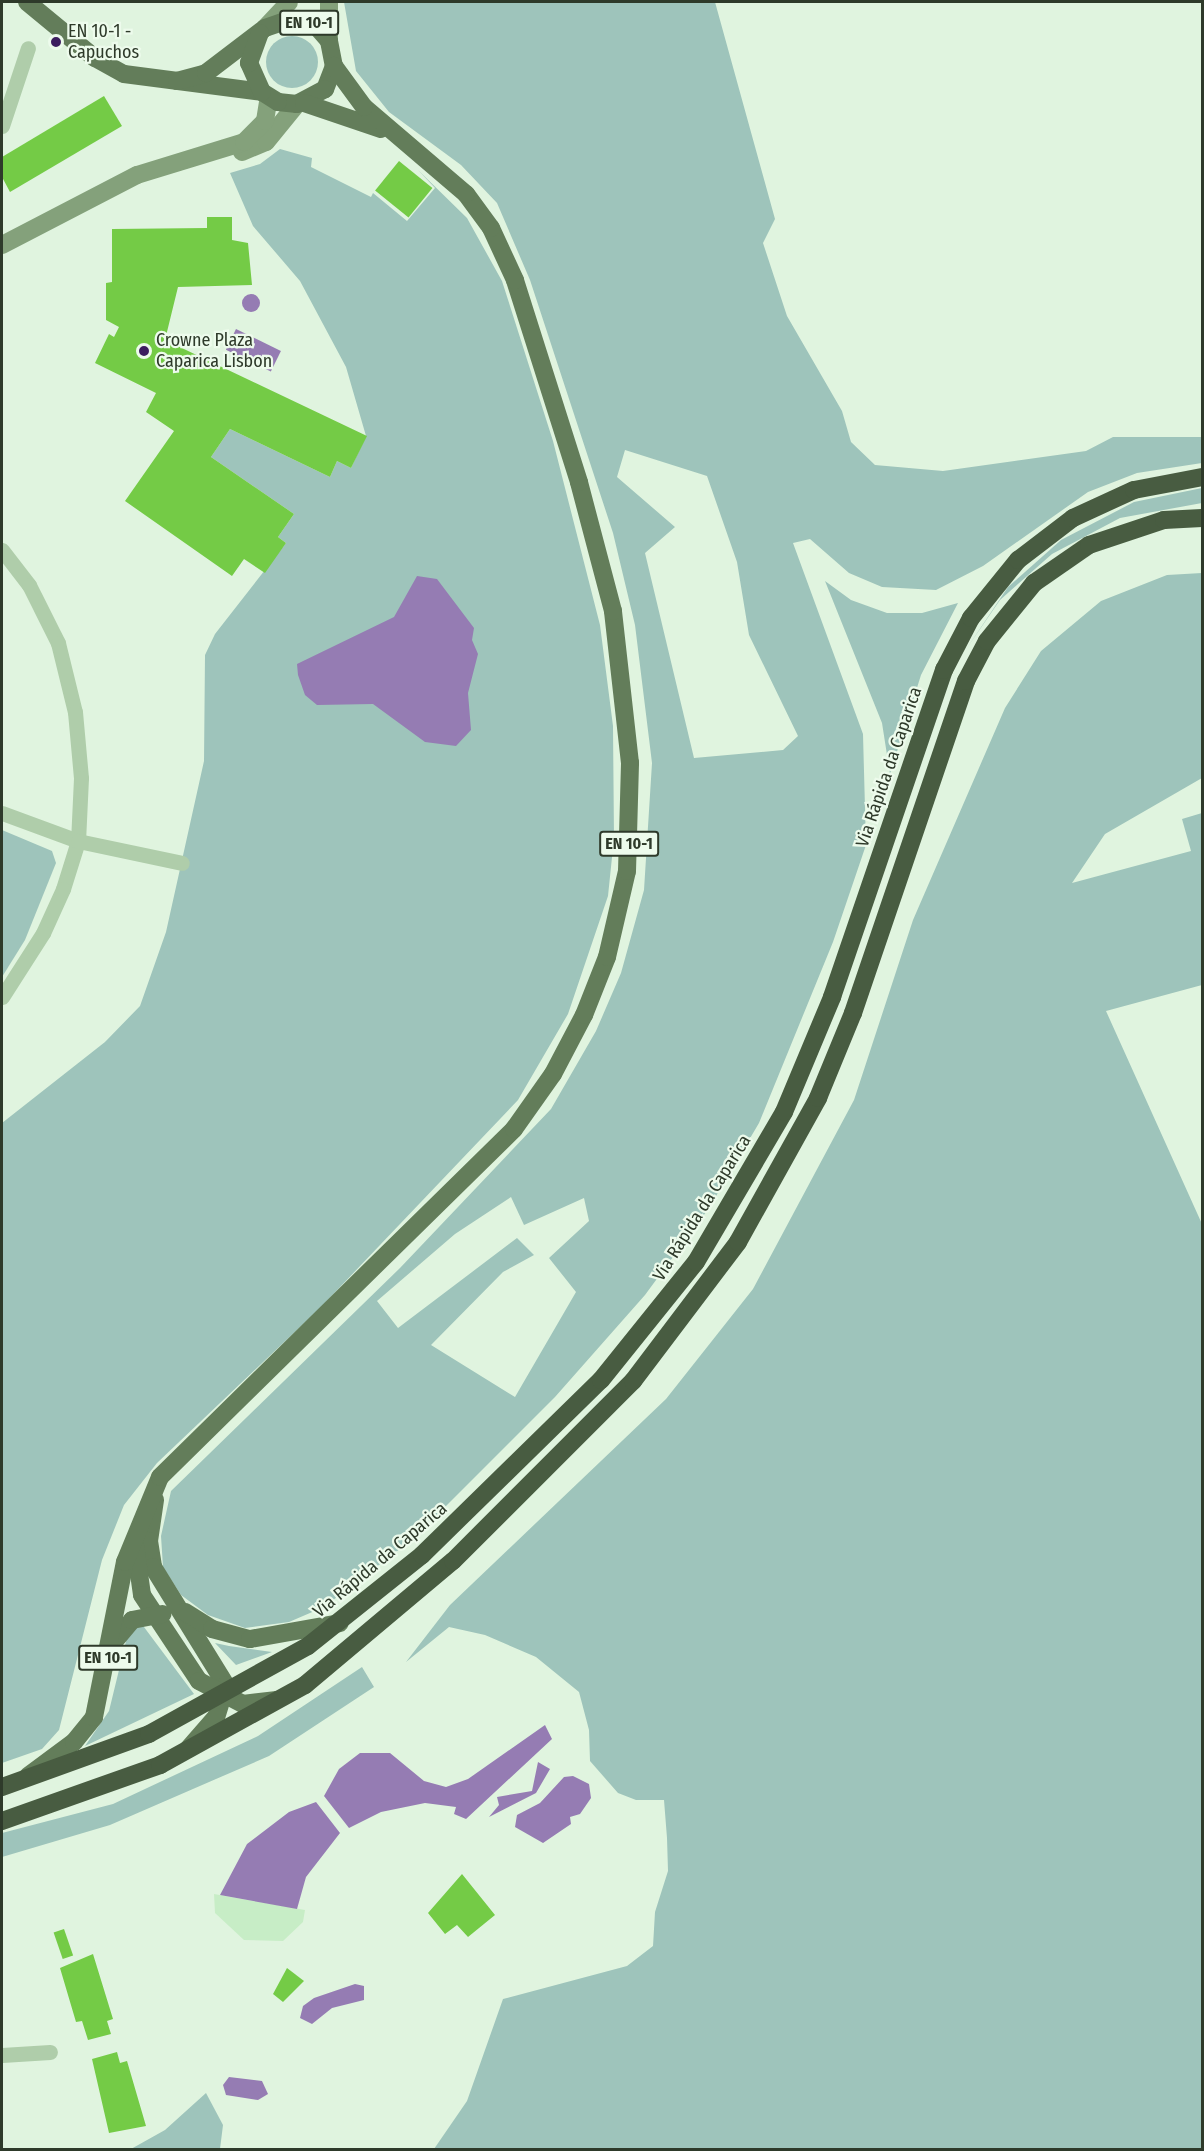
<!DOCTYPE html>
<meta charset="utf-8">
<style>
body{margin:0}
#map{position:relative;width:1204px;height:2151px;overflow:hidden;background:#e0f4df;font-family:"Fira Sans Condensed",sans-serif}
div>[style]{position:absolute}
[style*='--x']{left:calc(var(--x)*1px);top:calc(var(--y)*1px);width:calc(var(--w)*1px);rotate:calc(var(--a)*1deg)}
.green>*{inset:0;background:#9ec4bb}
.round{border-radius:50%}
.plaza>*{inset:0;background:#c7edc6}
.water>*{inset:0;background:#957cb3;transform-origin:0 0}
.building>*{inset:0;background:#74cb46;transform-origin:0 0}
.street>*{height:15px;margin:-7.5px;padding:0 7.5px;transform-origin:7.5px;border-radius:7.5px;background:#afcdaa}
.secondary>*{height:18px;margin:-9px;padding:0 9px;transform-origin:9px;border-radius:9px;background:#84a17b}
.primary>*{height:18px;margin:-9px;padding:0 9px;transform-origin:9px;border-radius:9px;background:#637d5a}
.highway>*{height:18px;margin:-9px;padding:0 9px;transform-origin:9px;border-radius:9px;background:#485c41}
.dots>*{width:16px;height:16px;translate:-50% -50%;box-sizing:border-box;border:3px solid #edfbec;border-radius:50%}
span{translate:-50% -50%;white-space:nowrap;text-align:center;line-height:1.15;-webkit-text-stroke:4.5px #edfbec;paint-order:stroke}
.shield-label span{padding:2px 4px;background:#edfbec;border:2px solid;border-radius:4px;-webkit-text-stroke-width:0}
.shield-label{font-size:16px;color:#2e3a2a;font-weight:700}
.poi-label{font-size:18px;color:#2e3a2a}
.left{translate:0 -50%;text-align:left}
.street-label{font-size:18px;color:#2e3a2a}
.frame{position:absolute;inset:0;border:3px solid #2e3a2a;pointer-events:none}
</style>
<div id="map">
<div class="green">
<i style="clip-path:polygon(evenodd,344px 2px,715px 2px,775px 219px,763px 243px,787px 316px,842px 411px,851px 442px,875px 465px,943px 471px,1086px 451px,1113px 437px,1202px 437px,1202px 463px,1137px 473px,1088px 492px,983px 566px,936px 590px,882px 587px,849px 573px,810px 539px,793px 543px,863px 734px,866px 845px,833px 942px,759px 1123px,709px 1208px,645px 1295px,555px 1397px,413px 1539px,324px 1607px,289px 1622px,245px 1628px,208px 1615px,181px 1595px,163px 1567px,161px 1536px,171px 1491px,400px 1268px,551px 1109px,596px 1031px,621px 973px,644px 890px,652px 763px,635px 625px,613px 533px,530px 280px,497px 203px,461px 165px,389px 112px,356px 71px,344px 2px,625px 450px,707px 476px,737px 562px,749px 635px,798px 736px,783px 750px,694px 758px,645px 553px,675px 527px,617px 477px,625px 450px,344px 2px,511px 1197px,524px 1225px,584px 1198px,589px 1221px,549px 1258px,576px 1292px,515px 1397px,431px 1345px,503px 1272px,534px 1255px,517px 1238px,398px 1328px,377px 1301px,455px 1234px,511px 1197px)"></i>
<i class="round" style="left:266px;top:36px;width:52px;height:52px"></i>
<i style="clip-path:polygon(280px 149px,312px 158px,311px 167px,371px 197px,373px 193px,407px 221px,435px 188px,418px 170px,467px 218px,502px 281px,553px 441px,600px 625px,613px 726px,614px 838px,608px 896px,568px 1014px,518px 1100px,321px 1307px,157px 1463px,124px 1505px,102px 1560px,59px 1730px,42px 1749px,2px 1763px,2px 1123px,105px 1042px,140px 1006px,166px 932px,204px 761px,205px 655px,215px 634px,286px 543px,278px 537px,294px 514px,211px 457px,230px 429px,330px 477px,337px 461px,351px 468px,366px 436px,346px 367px,300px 281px,253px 226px,230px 173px,260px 164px)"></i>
<i style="clip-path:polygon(1202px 488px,1202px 503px,1120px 518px,1052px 554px,1000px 600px,965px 651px,1008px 587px,1061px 540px,1134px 502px)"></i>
<i style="clip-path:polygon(1202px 573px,1202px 778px,1105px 834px,1072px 883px,1191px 851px,1182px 819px,1202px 813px,1202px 985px,1106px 1011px,1202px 1224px,1202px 2149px,434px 2149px,467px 2101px,503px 1999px,627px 1966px,653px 1946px,655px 1912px,668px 1871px,667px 1838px,664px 1800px,636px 1800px,618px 1793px,590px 1761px,589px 1730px,579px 1692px,536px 1657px,485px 1635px,449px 1627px,406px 1662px,450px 1605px,666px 1399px,753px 1289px,854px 1100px,913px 920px,1005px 708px,1041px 651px,1101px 601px,1167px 575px)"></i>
<i style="clip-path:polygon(825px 581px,851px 600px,887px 613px,922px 613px,958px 603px,921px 675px,890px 774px,882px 723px)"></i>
<i style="clip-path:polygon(2px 830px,52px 851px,56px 863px,25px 940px,2px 977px)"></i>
<i style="clip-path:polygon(141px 1623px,194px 1694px,85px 1746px,109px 1711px,128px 1633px)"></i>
<i style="clip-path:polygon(215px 1643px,229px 1646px,272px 1652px,236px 1665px)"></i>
<i style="clip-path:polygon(362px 1667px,374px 1687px,269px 1756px,110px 1825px,2px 1857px,2px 1833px,113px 1804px,258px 1736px)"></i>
<i style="clip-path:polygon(206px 2093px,223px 2125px,220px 2149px,131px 2149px,165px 2130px)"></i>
</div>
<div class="plaza">
<i style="clip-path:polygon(214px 1894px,305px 1910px,303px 1922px,283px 1941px,244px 1940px,215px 1913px)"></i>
</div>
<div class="water">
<i class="round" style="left:242px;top:294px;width:18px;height:18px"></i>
<i style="left:236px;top:329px;width:50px;height:23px;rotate:26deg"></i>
<i style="clip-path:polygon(417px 576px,437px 579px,474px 628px,472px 640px,478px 654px,468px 693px,471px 730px,456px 746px,425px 742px,373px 704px,317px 705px,305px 695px,298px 675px,297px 664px,394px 617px)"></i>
<i style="clip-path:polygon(545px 1725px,552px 1739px,466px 1819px,454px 1814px,456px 1807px,425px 1803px,381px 1812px,349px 1828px,324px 1796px,339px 1769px,360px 1753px,390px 1753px,424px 1781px,446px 1787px,468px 1779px)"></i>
<i style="clip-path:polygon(538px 1762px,550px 1769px,536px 1793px,489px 1817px,499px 1805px,497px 1797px,532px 1791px)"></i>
<i style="clip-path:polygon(573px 1776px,589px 1784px,591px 1798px,580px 1814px,570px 1817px,571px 1824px,543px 1843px,515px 1827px,517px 1815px,540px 1803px,564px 1777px)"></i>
<i style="clip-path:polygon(316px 1802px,340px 1833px,306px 1877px,297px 1909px,220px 1895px,247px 1844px,289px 1812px)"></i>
<i style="clip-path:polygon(355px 1984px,364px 1986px,364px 2000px,332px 2008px,312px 2024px,300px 2018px,303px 2006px,314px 1998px)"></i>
<i style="clip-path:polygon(229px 2077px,262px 2081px,268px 2094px,258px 2100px,226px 2095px,223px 2085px)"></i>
</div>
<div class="building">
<i style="clip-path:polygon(104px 96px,122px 126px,10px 192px,2px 177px,2px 157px)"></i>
<i style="left:399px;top:161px;width:43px;height:38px;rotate:39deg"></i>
<i style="clip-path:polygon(207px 217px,232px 217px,232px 240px,248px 243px,252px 285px,178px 287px,165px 340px,367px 436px,351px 468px,337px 461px,330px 477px,230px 429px,211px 457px,294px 514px,278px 537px,286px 543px,265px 573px,244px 559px,232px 576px,125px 501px,174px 431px,146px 412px,156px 393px,95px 363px,109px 334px,114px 337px,119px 327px,106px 320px,106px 283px,112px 282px,112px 229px,207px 228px)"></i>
<i style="clip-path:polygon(462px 1874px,495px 1915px,468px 1937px,457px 1925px,445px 1934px,428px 1913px)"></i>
<i style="left:64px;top:1929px;width:28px;height:11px;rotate:71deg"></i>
<i style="clip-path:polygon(93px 1954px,113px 2019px,107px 2021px,111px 2034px,88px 2040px,82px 2021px,76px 2022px,60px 1968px)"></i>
<i style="clip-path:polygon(287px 1968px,304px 1981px,283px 2002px,273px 1994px)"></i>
<i style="clip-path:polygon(117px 2052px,120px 2063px,127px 2061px,146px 2126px,109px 2133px,92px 2059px)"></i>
</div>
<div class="street">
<i style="--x:2;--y:126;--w:82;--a:-71.6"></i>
<i style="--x:2;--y:550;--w:44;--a:52.4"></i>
<i style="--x:29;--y:585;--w:65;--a:63.4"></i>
<i style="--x:58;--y:643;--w:71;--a:76.2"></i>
<i style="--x:75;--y:712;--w:66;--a:84.8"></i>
<i style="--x:81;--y:778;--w:63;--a:92.7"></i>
<i style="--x:78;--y:841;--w:50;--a:107.4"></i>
<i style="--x:63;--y:889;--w:48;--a:114.4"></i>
<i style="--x:43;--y:933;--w:76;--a:122.6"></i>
<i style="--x:2;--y:813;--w:81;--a:20.2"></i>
<i style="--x:78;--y:841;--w:106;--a:11.9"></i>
<i style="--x:2;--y:2055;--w:48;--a:-3.6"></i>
</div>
<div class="secondary">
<i style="--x:265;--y:28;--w:35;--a:-47"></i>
<i style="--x:329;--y:41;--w:39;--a:-90"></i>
<i style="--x:242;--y:152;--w:26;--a:-23"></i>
<i style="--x:266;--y:142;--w:49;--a:-50.8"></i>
<i style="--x:2;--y:245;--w:152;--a:-27.4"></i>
<i style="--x:137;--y:175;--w:112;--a:-17.1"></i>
<i style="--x:244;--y:142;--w:30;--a:-45"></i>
<i style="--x:265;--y:121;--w:24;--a:-81"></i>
</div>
<div class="primary">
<i style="--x:27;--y:2;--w:88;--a:39.5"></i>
<i style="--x:95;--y:58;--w:33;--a:29"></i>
<i style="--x:124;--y:74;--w:139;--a:7.4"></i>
<i style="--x:177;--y:81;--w:30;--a:-15"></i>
<i style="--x:206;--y:73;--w:74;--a:-37.3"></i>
<i style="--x:265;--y:28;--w:28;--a:-19"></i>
<i style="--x:291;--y:19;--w:27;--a:17"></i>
<i style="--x:317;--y:27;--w:18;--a:49"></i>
<i style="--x:329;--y:41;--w:25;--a:79"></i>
<i style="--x:334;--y:66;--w:25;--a:111"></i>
<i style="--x:325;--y:89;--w:32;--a:152"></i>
<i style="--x:297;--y:104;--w:19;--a:-174"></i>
<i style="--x:278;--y:102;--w:19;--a:-148"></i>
<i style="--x:262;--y:92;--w:32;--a:-114"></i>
<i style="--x:249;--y:63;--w:32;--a:-70"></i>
<i style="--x:304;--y:103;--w:81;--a:18.7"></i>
<i style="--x:155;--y:1500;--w:41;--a:98.3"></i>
<i style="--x:149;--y:1541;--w:26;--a:81"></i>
<i style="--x:153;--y:1567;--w:139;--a:58.3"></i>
<i style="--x:226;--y:1685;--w:34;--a:107"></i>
<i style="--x:216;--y:1717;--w:43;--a:131.2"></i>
<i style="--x:135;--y:1545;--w:50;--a:82"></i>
<i style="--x:142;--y:1595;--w:103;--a:56.5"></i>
<i style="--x:199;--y:1681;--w:50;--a:27.6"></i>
<i style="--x:243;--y:1704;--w:32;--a:-7"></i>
<i style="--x:185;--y:1612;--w:32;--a:32"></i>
<i style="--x:212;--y:1629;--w:39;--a:15"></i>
<i style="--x:250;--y:1639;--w:91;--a:-10.1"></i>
<i style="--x:113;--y:1643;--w:30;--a:-50"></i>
<i style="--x:132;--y:1620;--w:31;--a:-11"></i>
<i style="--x:28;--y:1776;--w:57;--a:-36.5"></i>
<i style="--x:74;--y:1742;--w:32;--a:-51"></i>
<i style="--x:94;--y:1717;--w:158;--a:-78.7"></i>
<i style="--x:125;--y:1562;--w:92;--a:-67.6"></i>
<i style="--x:160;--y:1477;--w:496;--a:-44.5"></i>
<i style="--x:514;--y:1129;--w:67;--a:-54.7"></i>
<i style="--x:553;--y:1074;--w:67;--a:-62.3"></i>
<i style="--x:584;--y:1015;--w:62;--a:-68.4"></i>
<i style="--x:607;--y:957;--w:88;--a:-76.9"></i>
<i style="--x:627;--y:871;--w:108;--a:-88.4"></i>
<i style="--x:630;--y:763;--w:153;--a:-96.4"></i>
<i style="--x:613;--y:611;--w:133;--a:-104.8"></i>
<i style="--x:579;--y:482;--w:212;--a:-107.6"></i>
<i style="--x:515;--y:280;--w:57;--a:-114.8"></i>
<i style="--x:491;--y:228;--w:42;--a:-126.3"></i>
<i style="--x:466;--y:194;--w:134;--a:-139.5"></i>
<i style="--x:364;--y:107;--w:51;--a:-126.2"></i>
</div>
<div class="highway">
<i style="--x:2;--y:1787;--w:156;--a:-19.8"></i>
<i style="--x:149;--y:1734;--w:182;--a:-29"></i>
<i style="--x:308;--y:1646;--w:146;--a:-38.6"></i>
<i style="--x:422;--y:1555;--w:250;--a:-44.4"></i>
<i style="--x:601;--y:1380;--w:151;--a:-51.2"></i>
<i style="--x:696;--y:1262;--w:174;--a:-59.6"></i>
<i style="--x:784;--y:1112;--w:125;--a:-67.3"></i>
<i style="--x:832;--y:997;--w:346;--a:-71.1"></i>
<i style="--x:944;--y:670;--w:59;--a:-62.6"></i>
<i style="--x:971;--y:618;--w:75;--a:-51"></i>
<i style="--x:1018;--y:560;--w:69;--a:-37.4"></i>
<i style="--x:1073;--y:518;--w:67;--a:-24.7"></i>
<i style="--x:1134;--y:490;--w:69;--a:-10.8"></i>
<i style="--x:2;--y:1821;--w:168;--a:-19.5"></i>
<i style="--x:160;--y:1765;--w:166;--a:-28.9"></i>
<i style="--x:305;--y:1685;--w:193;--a:-40"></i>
<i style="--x:453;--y:1561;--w:255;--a:-45"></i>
<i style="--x:633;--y:1381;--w:174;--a:-52.9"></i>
<i style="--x:738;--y:1242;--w:165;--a:-60.9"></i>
<i style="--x:818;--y:1098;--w:92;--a:-67.6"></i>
<i style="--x:853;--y:1013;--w:351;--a:-71.2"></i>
<i style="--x:966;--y:681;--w:45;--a:-62.3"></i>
<i style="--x:987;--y:641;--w:75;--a:-51"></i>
<i style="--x:1034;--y:583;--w:67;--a:-34.6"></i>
<i style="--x:1089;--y:545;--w:79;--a:-18.4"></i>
<i style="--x:1164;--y:520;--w:38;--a:-3"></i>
</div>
<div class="dots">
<i style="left:56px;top:42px;background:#3c1d5f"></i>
<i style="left:144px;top:351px;background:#3c1d5f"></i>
</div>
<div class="shield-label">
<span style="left:309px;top:23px">EN 10-1</span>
<span style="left:629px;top:844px">EN 10-1</span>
<span style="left:108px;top:1658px">EN 10-1</span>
</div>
<div class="poi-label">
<span class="left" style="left:68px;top:42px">EN 10-1 -<br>Capuchos</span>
<span class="left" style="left:156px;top:351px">Crowne Plaza<br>Caparica Lisbon</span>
</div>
<div class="street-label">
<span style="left:889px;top:767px;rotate:-71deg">Via Rápida da Caparica</span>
<span style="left:702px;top:1208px;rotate:-58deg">Via Rápida da Caparica</span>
<span style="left:380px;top:1560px;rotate:-40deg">Via Rápida da Caparica</span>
</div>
<div class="frame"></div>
</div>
